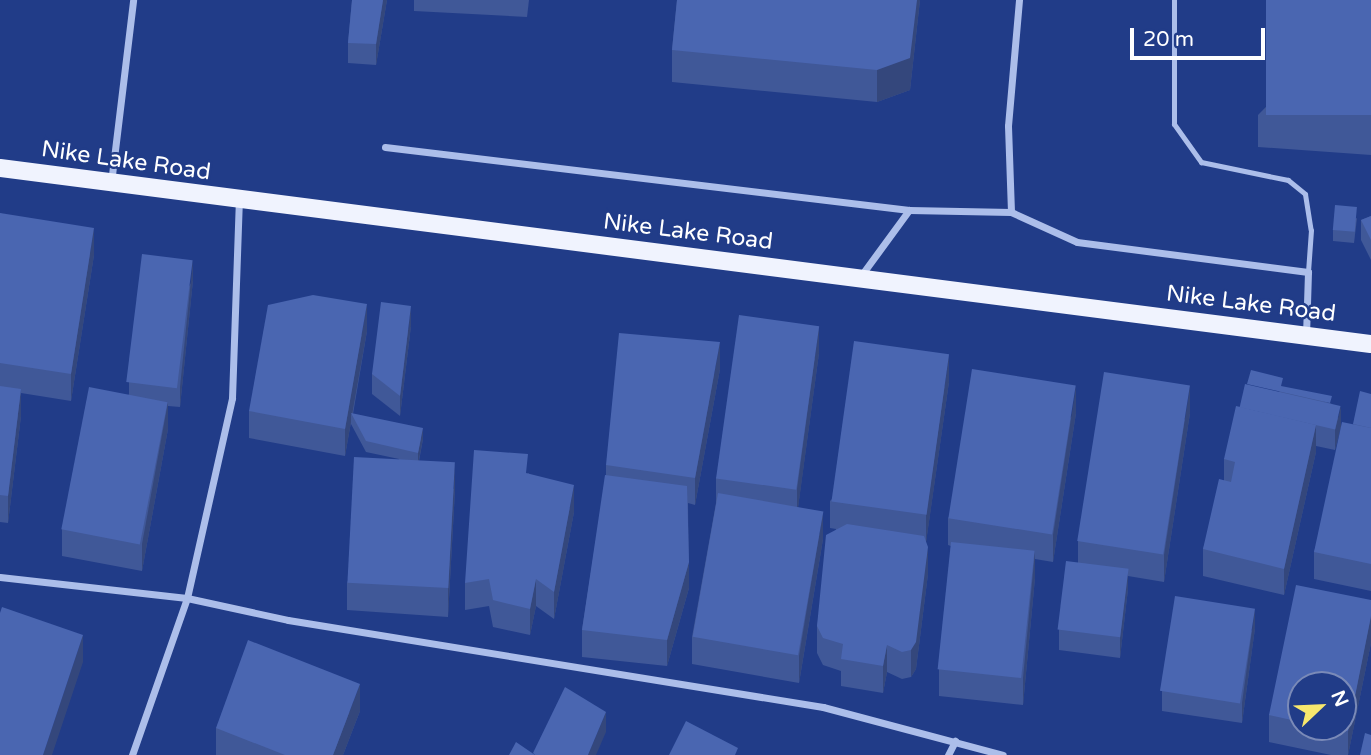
<!DOCTYPE html>
<style>
body{margin:0}
#map{position:relative;width:1371px;height:755px;overflow:hidden;background:#213c88;font-family:"Varela Round",sans-serif}
div>[style]{position:absolute}
[style*='--x']{left:calc(var(--x)*1px);top:calc(var(--y)*1px);width:calc(var(--w)*1px);rotate:calc(var(--a)*1deg)}
.lane>*{height:5px;margin:-2.5px;padding:0 2.5px;transform-origin:2.5px;border-radius:2.5px;background:#acbeea}
.street>*{height:7px;margin:-3.5px;padding:0 3.5px;transform-origin:3.5px;border-radius:3.5px;background:#acbeea}
.primary>*{height:18px;margin:-9px;padding:0 9px;transform-origin:9px;border-radius:9px;background:#f0f3fe}
.wall>*{inset:0;background:#405898}
.shaded-wall>*{inset:0;background:#34477c}
.building>*{inset:0;background:#4a66b1;transform-origin:0 0}
span{translate:-50% -50%;white-space:nowrap;text-align:center;line-height:1.15;-webkit-text-stroke:5px #213c88;paint-order:stroke}
.street-label{font-size:23px;color:#fff}
.north{position:absolute;left:1287px;top:671px;width:70px;height:70px;box-sizing:border-box;background:#213c88;border:2px solid #7a8ab8;border-radius:50%;rotate:67deg;font-size:19px;font-weight:700;line-height:28px;text-align:center;color:#fff}
.north::after{content:'';display:block;margin:auto;width:24px;height:32px;background:#f7e76d;clip-path:polygon(50% 0,100% 100%,50% 72%,0 100%)}
.scale{position:absolute;left:1130px;top:28px;width:135px;height:32px;box-sizing:border-box;border:4px solid #fff;border-top:0;padding-left:9px;font-size:21px;line-height:24px;white-space:nowrap;color:#fff;-webkit-text-stroke:5px #213c88;paint-order:stroke}
</style>
<div id="map">
<div class="lane">
<i style="--x:1174;--y:0;--w:124;--a:90"></i>
<i style="--x:1174;--y:124;--w:47;--a:54.6"></i>
<i style="--x:1201;--y:162;--w:89;--a:11.7"></i>
<i style="--x:1288;--y:180;--w:22;--a:39"></i>
<i style="--x:1305;--y:194;--w:36;--a:81"></i>
<i style="--x:1311;--y:230;--w:42;--a:94.1"></i>
</div>
<div class="street">
<i style="--x:1019;--y:0;--w:126;--a:95"></i>
<i style="--x:1008;--y:126;--w:86;--a:88"></i>
<i style="--x:1011;--y:212;--w:72;--a:24.4"></i>
<i style="--x:1077;--y:242;--w:233;--a:7.4"></i>
<i style="--x:1308;--y:272;--w:62;--a:91.8"></i>
<i style="--x:385;--y:147;--w:528;--a:6.86"></i>
<i style="--x:111;--y:183;--w:184;--a:-83.1"></i>
<i style="--x:860;--y:277;--w:83;--a:-53.8"></i>
<i style="--x:909;--y:210;--w:102;--a:1.1"></i>
<i style="--x:0;--y:577;--w:188;--a:6.4"></i>
<i style="--x:187;--y:598;--w:103;--a:12.3"></i>
<i style="--x:288;--y:620;--w:542;--a:9.24"></i>
<i style="--x:823;--y:707;--w:186;--a:14.9"></i>
<i style="--x:132;--y:755;--w:166;--a:-70.7"></i>
<i style="--x:187;--y:598;--w:205;--a:-77.3"></i>
<i style="--x:232;--y:398;--w:196;--a:-88"></i>
<i style="--x:948;--y:755;--w:16;--a:-63"></i>
</div>
<div class="primary">
<i style="--x:0;--y:168;--w:1382;--a:7.32"></i>
</div>
<div class="wall">
<i style="clip-path:polygon(352px 0,387px 0,376px 65px,348px 63px,348px 43px)"></i>
<i style="clip-path:polygon(414px 0,529px 0,527px 17px,414px 11px)"></i>
<i style="clip-path:polygon(677px 0,920px 0,910px 90px,877px 102px,672px 82px,672px 50px)"></i>
<i style="clip-path:polygon(1371px 0,1371px 155px,1258px 147px,1258px 115px)"></i>
<i style="clip-path:polygon(0 213px,94px 255px,71px 401px,21px 393px,21px 416px,8px 523px,0 522px)"></i>
<i style="clip-path:polygon(1371px 216px,1371px 260px,1361px 240px,1361px 220px)"></i>
<i style="clip-path:polygon(1357px 218px,1354px 243px,1333px 241px,1333px 230px)"></i>
<i style="clip-path:polygon(193px 280px,180px 407px,168px 406px,168px 429px,142px 571px,62px 556px,62px 529px,129px 394px,129px 382px)"></i>
<i style="clip-path:polygon(411px 326px,400px 416px,372px 394px,372px 374px)"></i>
<i style="clip-path:polygon(367px 331px,353px 414px,423px 439px,419px 461px,455px 490px,448px 617px,347px 610px,347px 583px,399px 459px,366px 452px,351px 424px,351px 422px,345px 456px,249px 438px,249px 411px)"></i>
<i style="clip-path:polygon(819px 353px,798px 507px,823px 539px,799px 683px,692px 664px,692px 637px,716px 503px,716px 478px)"></i>
<i style="clip-path:polygon(720px 369px,695px 505px,688px 503px,689px 588px,667px 666px,582px 657px,582px 630px,606px 475px,606px 465px)"></i>
<i style="clip-path:polygon(949px 382px,926px 542px,928px 574px,916px 669px,911px 677px,902px 679px,887px 672px,883px 693px,841px 686px,841px 671px,823px 665px,817px 653px,817px 626px,836px 529px,830px 528px,830px 501px)"></i>
<i style="clip-path:polygon(1283px 387px,1332px 404px,1341px 426px,1335px 450px,1316px 446px,1316px 452px,1284px 595px,1203px 576px,1203px 549px,1224px 481px,1224px 459px)"></i>
<i style="clip-path:polygon(1371px 394px,1371px 591px,1314px 579px,1314px 552px,1353px 425px)"></i>
<i style="clip-path:polygon(1076px 413px,1053px 562px,1035px 559px,1035px 578px,1023px 705px,939px 696px,939px 669px,951px 546px,948px 545px,948px 518px)"></i>
<i style="clip-path:polygon(1190px 413px,1164px 582px,1128px 576px,1128px 589px,1120px 658px,1059px 650px,1059px 630px,1078px 563px,1078px 541px)"></i>
<i style="clip-path:polygon(528px 473px,574px 512px,554px 619px,536px 606px,530px 635px,493px 627px,489px 606px,465px 610px,465px 583px)"></i>
<i style="clip-path:polygon(evenodd,1371px 600px,1371px 643px,1348px 755px,1331px 755px,1269px 742px,1269px 715px,1371px 600px,1301px 685px,1343px 727px,1301px 727px,1301px 685px)"></i>
<i style="clip-path:polygon(1255px 628px,1242px 723px,1162px 711px,1162px 691px)"></i>
<i style="clip-path:polygon(360px 711px,343px 755px,216px 755px,216px 728px)"></i>
</div>
<div class="shaded-wall">
<i style="clip-path:polygon(383px 0,387px 0,376px 65px,376px 44px)"></i>
<i style="clip-path:polygon(917px 0,920px 0,910px 90px,877px 102px,877px 70px)"></i>
<i style="clip-path:polygon(94px 228px,94px 255px,71px 401px,71px 374px)"></i>
<i style="clip-path:polygon(193px 260px,193px 280px,180px 407px,180px 387px)"></i>
<i style="clip-path:polygon(367px 304px,367px 331px,352px 415px,351px 413px,351px 422px,345px 456px,345px 429px)"></i>
<i style="clip-path:polygon(411px 306px,411px 326px,400px 416px,400px 396px)"></i>
<i style="clip-path:polygon(819px 326px,819px 353px,797px 516px,797px 489px)"></i>
<i style="clip-path:polygon(720px 342px,720px 369px,695px 505px,695px 478px)"></i>
<i style="clip-path:polygon(949px 355px,949px 382px,926px 543px,926px 516px)"></i>
<i style="clip-path:polygon(1076px 386px,1076px 413px,1053px 562px,1053px 535px)"></i>
<i style="clip-path:polygon(1190px 386px,1190px 413px,1164px 582px,1164px 555px)"></i>
<i style="clip-path:polygon(21px 389px,21px 416px,8px 523px,8px 496px)"></i>
<i style="clip-path:polygon(168px 402px,168px 429px,142px 571px,142px 544px)"></i>
<i style="clip-path:polygon(1341px 406px,1341px 426px,1335px 450px,1335px 430px)"></i>
<i style="clip-path:polygon(1316px 425px,1316px 452px,1284px 595px,1284px 569px)"></i>
<i style="clip-path:polygon(423px 428px,423px 439px,418px 464px,418px 453px)"></i>
<i style="clip-path:polygon(455px 463px,455px 490px,448px 617px,448px 590px)"></i>
<i style="clip-path:polygon(574px 485px,574px 512px,554px 619px,554px 592px)"></i>
<i style="clip-path:polygon(823px 512px,823px 539px,799px 683px,799px 656px)"></i>
<i style="clip-path:polygon(928px 547px,928px 574px,916px 669px,911px 677px,911px 650px)"></i>
<i style="clip-path:polygon(1035px 551px,1035px 578px,1023px 705px,1023px 678px)"></i>
<i style="clip-path:polygon(689px 562px,689px 588px,667px 666px,667px 640px)"></i>
<i style="clip-path:polygon(1128px 569px,1128px 589px,1120px 658px,1120px 638px)"></i>
<i style="clip-path:polygon(536px 579px,536px 606px,530px 635px,530px 609px)"></i>
<i style="clip-path:polygon(1255px 608px,1255px 628px,1242px 723px,1242px 703px)"></i>
<i style="clip-path:polygon(1371px 616px,1371px 643px,1348px 755px,1348px 731px)"></i>
<i style="clip-path:polygon(83px 635px,83px 662px,52px 755px,43px 755px)"></i>
<i style="clip-path:polygon(887px 645px,887px 672px,883px 693px,883px 666px)"></i>
<i style="clip-path:polygon(360px 684px,360px 711px,343px 755px,333px 755px)"></i>
<i style="clip-path:polygon(606px 712px,606px 732px,596px 755px,588px 755px)"></i>
</div>
<div class="building">
<i style="clip-path:polygon(352px 0,383px 0,376px 44px,348px 43px)"></i>
<i style="clip-path:polygon(677px 0,917px 0,910px 58px,877px 70px,672px 50px)"></i>
<i style="left:1266px;top:0;width:105px;height:115px"></i>
<i style="left:1335px;top:205px;width:22px;height:25px;rotate:5deg"></i>
<i style="clip-path:polygon(0 213px,94px 228px,71px 374px,0 363px)"></i>
<i style="clip-path:polygon(1371px 216px,1371px 240px,1361px 220px)"></i>
<i style="left:142px;top:254px;width:51px;height:129px;rotate:7deg"></i>
<i style="clip-path:polygon(313px 295px,367px 304px,345px 429px,249px 411px,268px 305px)"></i>
<i style="clip-path:polygon(381px 302px,411px 306px,400px 396px,372px 374px)"></i>
<i style="left:739px;top:315px;width:81px;height:165px;rotate:8deg"></i>
<i style="clip-path:polygon(619px 333px,720px 342px,695px 478px,606px 465px)"></i>
<i style="left:854px;top:341px;width:96px;height:162px;rotate:8deg"></i>
<i style="left:972px;top:369px;width:105px;height:151px;rotate:9deg"></i>
<i style="clip-path:polygon(1251px 370px,1283px 378px,1281px 386px,1332px 396px,1330px 403px,1247px 384px)"></i>
<i style="left:1104px;top:372px;width:87px;height:171px;rotate:9deg"></i>
<i style="left:1245px;top:384px;width:98px;height:24px;rotate:13deg"></i>
<i style="clip-path:polygon(0 386px,21px 389px,8px 496px,0 495px)"></i>
<i style="left:89px;top:387px;width:80px;height:145px;rotate:11deg"></i>
<i style="clip-path:polygon(1360px 391px,1371px 394px,1371px 428px,1353px 424px)"></i>
<i style="clip-path:polygon(1236px 406px,1316px 425px,1284px 569px,1203px 549px,1219px 479px,1231px 482px,1235px 462px,1224px 459px)"></i>
<i style="clip-path:polygon(351px 413px,423px 428px,418px 453px,366px 441px)"></i>
<i style="clip-path:polygon(1342px 422px,1371px 428px,1371px 564px,1314px 552px)"></i>
<i style="clip-path:polygon(474px 450px,528px 454px,526px 473px,574px 485px,554px 592px,536px 579px,530px 609px,493px 600px,489px 579px,465px 583px)"></i>
<i style="left:354px;top:457px;width:101px;height:126px;rotate:3deg"></i>
<i style="clip-path:polygon(605px 475px,687px 486px,689px 562px,667px 640px,582px 630px)"></i>
<i style="left:718px;top:493px;width:107px;height:146px;rotate:10deg"></i>
<i style="clip-path:polygon(847px 524px,924px 536px,928px 547px,916px 642px,911px 650px,902px 652px,887px 645px,883px 666px,841px 659px,843px 644px,823px 638px,817px 626px,826px 535px)"></i>
<i style="left:951px;top:542px;width:84px;height:128px;rotate:6deg"></i>
<i style="left:1066px;top:561px;width:63px;height:69px;rotate:7deg"></i>
<i style="clip-path:polygon(1296px 585px,1371px 600px,1371px 616px,1348px 731px,1326px 727px,1343px 727px,1343px 685px,1301px 685px,1301px 722px,1269px 715px)"></i>
<i style="left:1175px;top:596px;width:81px;height:96px;rotate:9deg"></i>
<i style="clip-path:polygon(2px 607px,83px 635px,43px 755px,0 755px,0 613px)"></i>
<i style="clip-path:polygon(248px 640px,360px 684px,333px 755px,285px 755px,216px 728px)"></i>
<i style="clip-path:polygon(565px 687px,606px 712px,588px 755px,535px 755px,533px 753px)"></i>
<i style="clip-path:polygon(686px 721px,738px 748px,735px 755px,669px 755px)"></i>
<i style="clip-path:polygon(1365px 733px,1371px 735px,1371px 755px,1360px 755px)"></i>
<i style="clip-path:polygon(516px 742px,535px 755px,509px 755px)"></i>
</div>
<div class="street-label">
<span style="left:126px;top:161px;rotate:8deg">Nike Lake Road</span>
<span style="left:688px;top:232px;rotate:7deg">Nike Lake Road</span>
<span style="left:1251px;top:304px;rotate:7deg">Nike Lake Road</span>
</div>
<div class="north">N</div>
<div class="scale">20 m</div>
</div>
